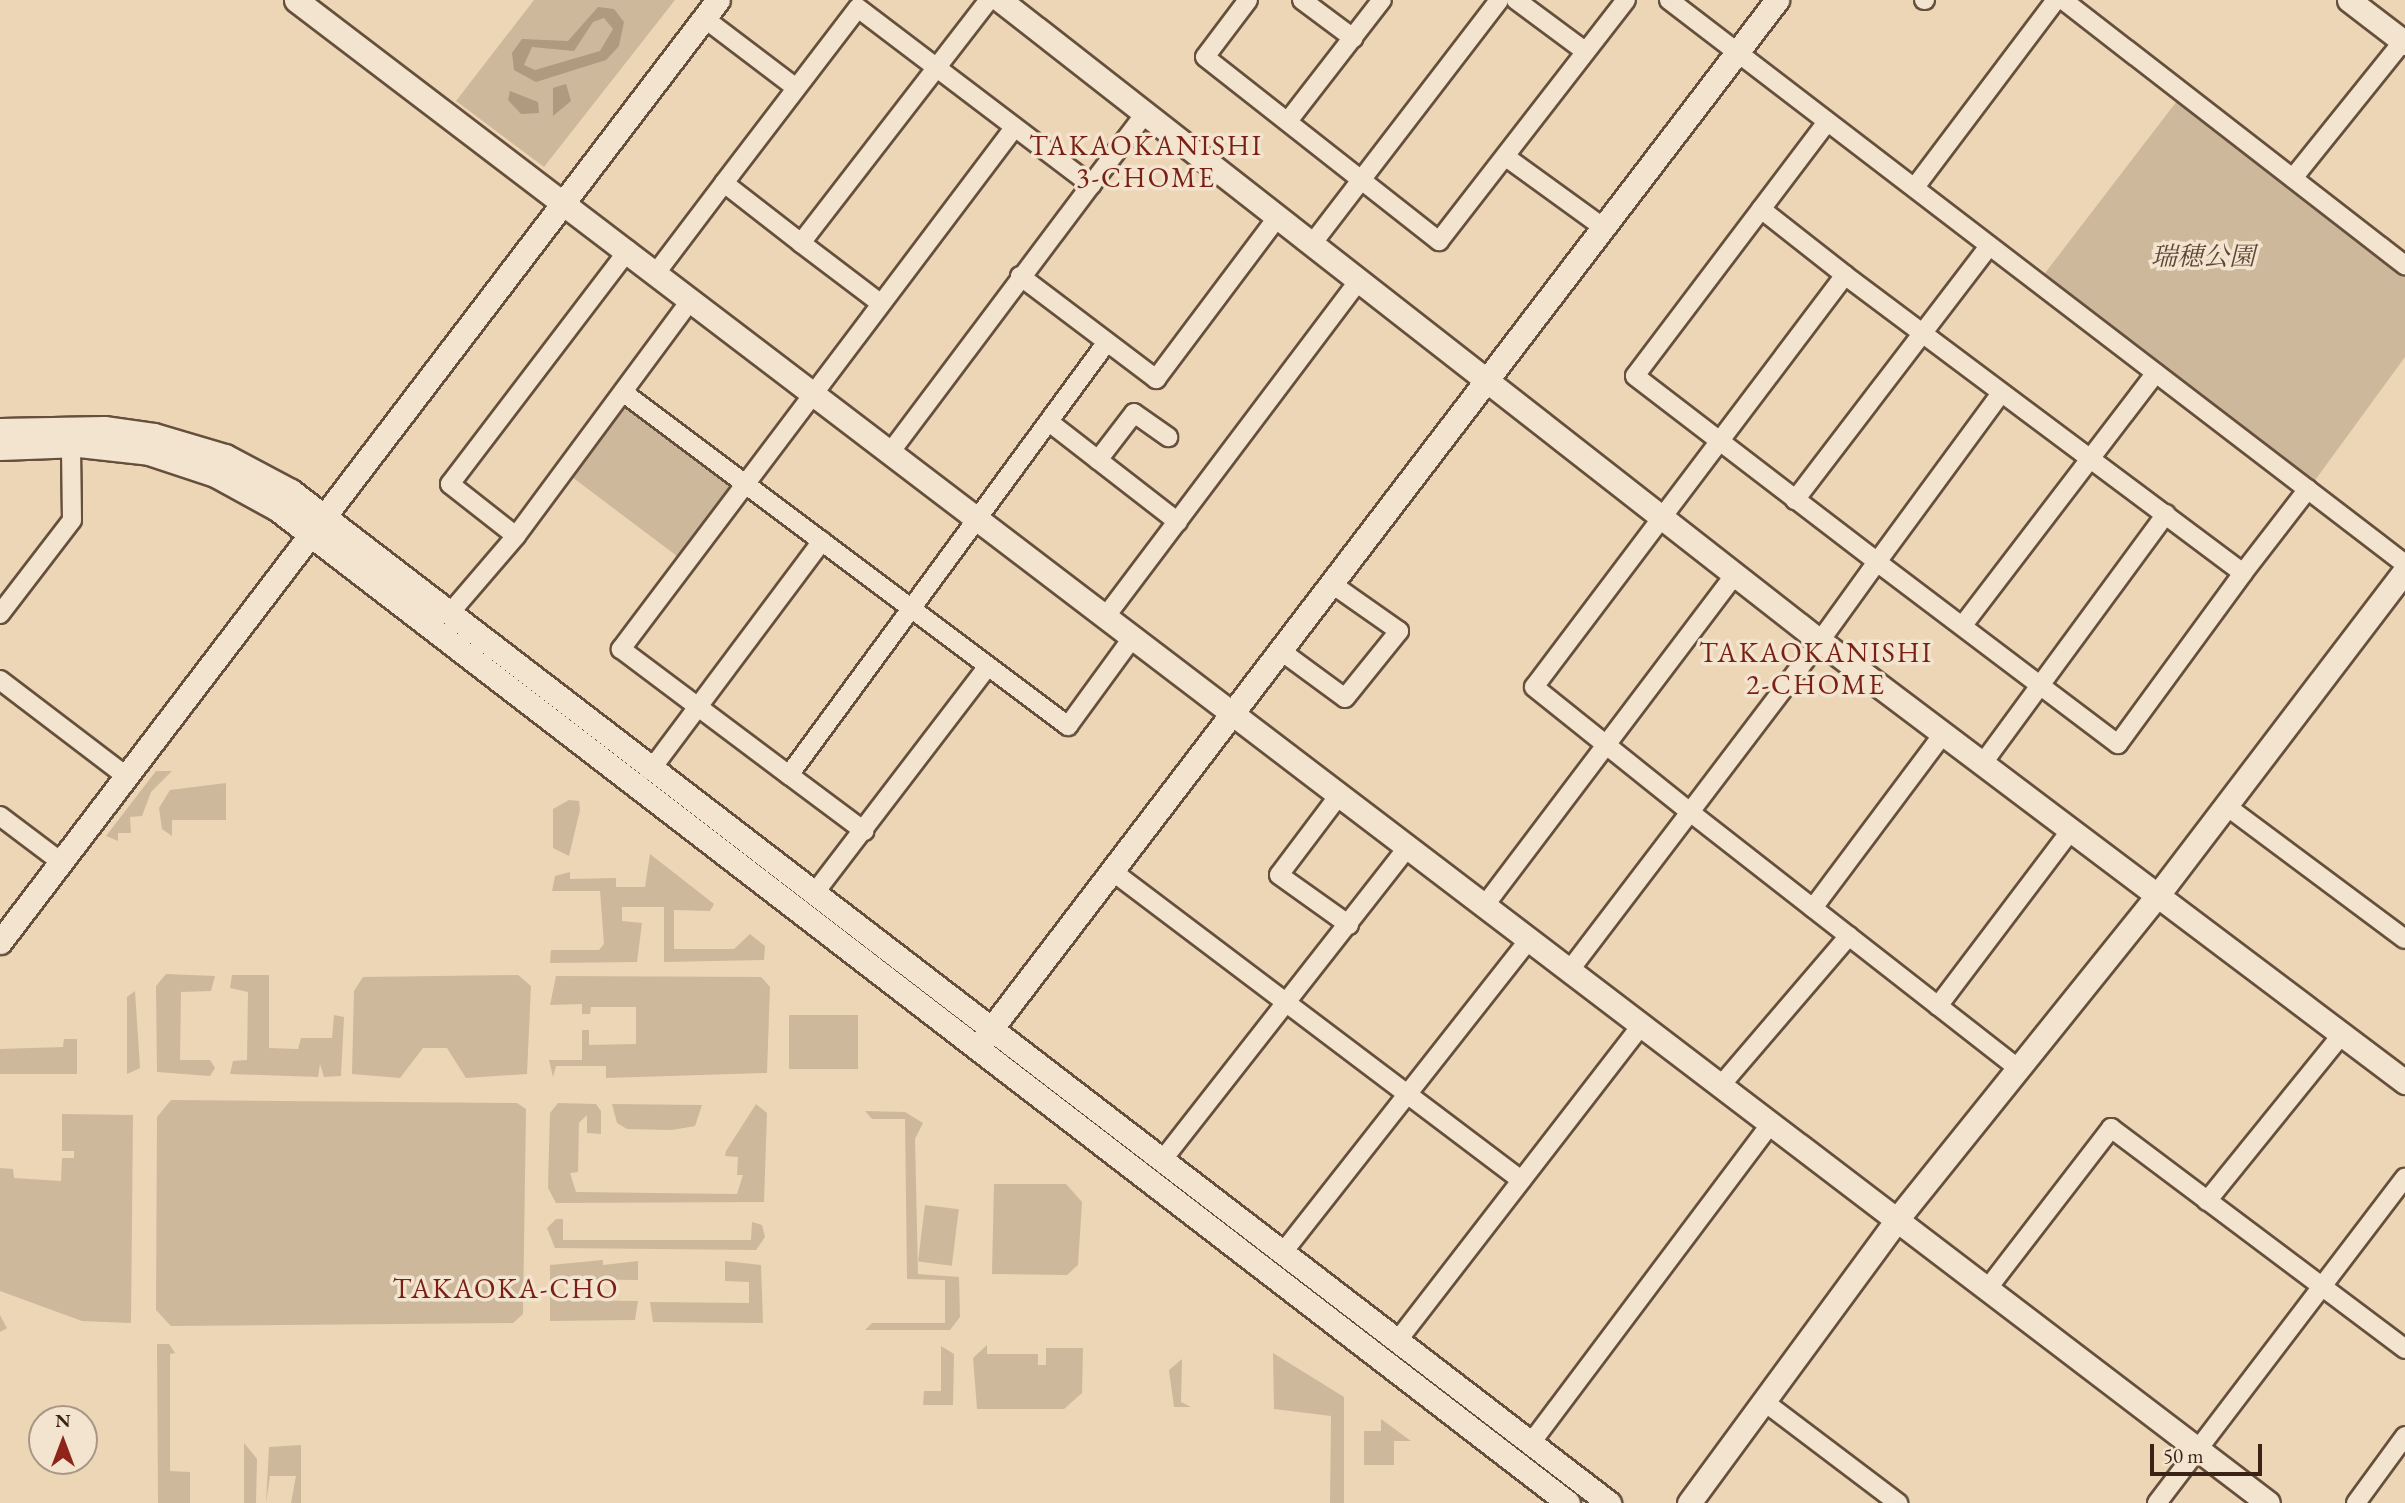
<!DOCTYPE html>
<meta charset="utf-8">
<style>
body{margin:0}
#map{position:relative;width:2405px;height:1503px;overflow:hidden;background:#ecd6b6;font-family:"EB Garamond","Noto Serif JP",serif}
div>[style]{position:absolute}
[style*='--x']{left:calc(var(--x)*1px);top:calc(var(--y)*1px);width:calc(var(--w)*1px);rotate:calc(var(--a)*1deg)}
.green>*{inset:0;background:#ceb89b;transform-origin:0 0}
.water>*{inset:0;background:#af997f}
.roads{filter:drop-shadow(2px 0 #66503d) drop-shadow(-2px 0 #66503d) drop-shadow(0 2px #66503d) drop-shadow(0 -2px #66503d)}
.minor>*{height:18px;margin:-9px;padding:0 9px;transform-origin:9px;border-radius:9px;background:#f3e4d0}
.tertiary>*{height:23px;margin:-11.5px;padding:0 11.5px;transform-origin:11.5px;border-radius:11.5px;background:#f3e4d0}
span{translate:-50% -50%;white-space:nowrap;text-align:center;line-height:1.15;-webkit-text-stroke:7px #f3e4d0;paint-order:stroke}
.park-label{font-size:26px;color:#5f4836;font-style:italic}
.neighbourhood-label{font-size:28px;color:#7a1f14;letter-spacing:2px}
.north{position:absolute;left:28px;top:1405px;width:70px;height:70px;box-sizing:border-box;background:#f3e4d0;border:2px solid #a99785;border-radius:50%;rotate:0deg;font-size:19px;font-weight:700;line-height:28px;text-align:center;color:#3a2315}
.north::after{content:'';display:block;margin:auto;width:24px;height:32px;background:#8f2418;clip-path:polygon(50% 0,100% 100%,50% 72%,0 100%)}
.scale{position:absolute;left:2150px;top:1444px;width:112px;height:32px;box-sizing:border-box;border:4px solid #3a2315;border-top:0;padding-left:9px;font-size:21px;line-height:24px;white-space:nowrap;color:#3a2315;-webkit-text-stroke:5px #f3e4d0;paint-order:stroke}
</style>
<div id="map">
<div class="green">
<i style="clip-path:polygon(534px 0,675px 0,544px 167px,456px 101px)"></i>
<i style="clip-path:polygon(2180px 97px,2405px 269px,2405px 357px,2313px 483px,2042px 277px)"></i>
<i style="left:625px;top:398px;width:137px;height:95px;rotate:37deg"></i>
<i style="clip-path:polygon(156px 771px,172px 771px,151px 792px,142px 816px,130px 817px,131px 833px,118px 833px,118px 841px,106px 836px)"></i>
<i style="clip-path:polygon(226px 783px,226px 820px,172px 820px,172px 836px,162px 829px,159px 808px,170px 790px)"></i>
<i style="clip-path:polygon(569px 800px,579px 801px,580px 810px,569px 856px,553px 848px,553px 809px)"></i>
<i style="clip-path:polygon(650px 854px,714px 904px,710px 911px,674px 910px,674px 949px,734px 949px,750px 934px,765px 946px,764px 960px,664px 962px,664px 907px,622px 907px,622px 921px,642px 923px,637px 962px,550px 963px,551px 950px,599px 950px,604px 944px,600px 891px,552px 891px,555px 876px,570px 872px,570px 879px,616px 878px,616px 887px,645px 887px)"></i>
<i style="clip-path:polygon(166px 974px,215px 976px,211px 991px,181px 992px,180px 1060px,210px 1060px,215px 1068px,210px 1076px,157px 1072px,156px 986px)"></i>
<i style="clip-path:polygon(232px 975px,269px 975px,269px 1048px,298px 1049px,301px 1038px,332px 1038px,334px 1015px,344px 1017px,341px 1076px,324px 1077px,320px 1064px,318px 1077px,230px 1074px,233px 1061px,247px 1060px,248px 992px,230px 988px)"></i>
<i style="clip-path:polygon(518px 975px,531px 986px,527px 1074px,466px 1078px,447px 1048px,423px 1048px,400px 1078px,352px 1074px,354px 991px,363px 977px)"></i>
<i style="clip-path:polygon(556px 976px,761px 977px,770px 987px,767px 1073px,606px 1078px,606px 1066px,556px 1066px,553px 1077px,549px 1060px,582px 1060px,582px 1030px,589px 1030px,589px 1045px,636px 1044px,636px 1007px,591px 1007px,590px 1014px,582px 1014px,582px 1004px,550px 1005px)"></i>
<i style="clip-path:polygon(135px 991px,140px 1068px,127px 1074px,127px 997px)"></i>
<i style="left:789px;top:1015px;width:69px;height:54px"></i>
<i style="clip-path:polygon(64px 1039px,77px 1039px,77px 1074px,0 1074px,0 1049px,63px 1047px)"></i>
<i style="clip-path:polygon(171px 1100px,517px 1103px,526px 1109px,523px 1314px,513px 1323px,171px 1326px,156px 1310px,157px 1117px)"></i>
<i style="clip-path:polygon(558px 1103px,596px 1104px,601px 1111px,601px 1134px,587px 1133px,587px 1115px,579px 1123px,578px 1172px,570px 1173px,576px 1192px,737px 1194px,743px 1175px,737px 1175px,738px 1157px,725px 1156px,726px 1151px,756px 1104px,767px 1113px,764px 1202px,556px 1203px,548px 1188px,550px 1113px)"></i>
<i style="clip-path:polygon(612px 1104px,702px 1105px,695px 1126px,672px 1130px,627px 1129px,617px 1123px)"></i>
<i style="clip-path:polygon(865px 1111px,905px 1112px,923px 1123px,915px 1139px,918px 1274px,959px 1277px,960px 1317px,950px 1330px,865px 1330px,872px 1323px,945px 1323px,945px 1280px,907px 1279px,905px 1119px,872px 1119px)"></i>
<i style="clip-path:polygon(62px 1114px,133px 1115px,131px 1323px,82px 1321px,0 1291px,0 1168px,13px 1169px,14px 1178px,61px 1181px,62px 1158px,74px 1158px,74px 1151px,62px 1151px)"></i>
<i style="clip-path:polygon(994px 1184px,1066px 1184px,1082px 1202px,1078px 1265px,1067px 1275px,992px 1274px)"></i>
<i style="left:925px;top:1205px;width:34px;height:57px;rotate:7deg"></i>
<i style="clip-path:polygon(556px 1219px,563px 1219px,563px 1240px,751px 1240px,752px 1222px,762px 1225px,765px 1237px,756px 1250px,555px 1248px,547px 1228px)"></i>
<i style="clip-path:polygon(603px 1260px,603px 1265px,638px 1261px,638px 1280px,554px 1279px,554px 1293px,561px 1293px,561px 1300px,638px 1301px,635px 1320px,550px 1321px,550px 1265px)"></i>
<i style="clip-path:polygon(725px 1261px,761px 1265px,763px 1323px,653px 1322px,650px 1302px,749px 1303px,749px 1282px,725px 1281px)"></i>
<i style="left:0;top:1315px;width:15px;height:188px;rotate:62deg"></i>
<i style="clip-path:polygon(157px 1344px,169px 1344px,175px 1353px,170px 1354px,170px 1471px,190px 1472px,190px 1503px,158px 1503px)"></i>
<i style="clip-path:polygon(987px 1345px,987px 1354px,1038px 1354px,1038px 1365px,1046px 1365px,1046px 1348px,1083px 1348px,1082px 1393px,1064px 1409px,977px 1409px,973px 1358px)"></i>
<i style="clip-path:polygon(941px 1346px,954px 1354px,953px 1405px,923px 1405px,924px 1391px,941px 1391px)"></i>
<i style="clip-path:polygon(1273px 1353px,1344px 1397px,1344px 1503px,1330px 1503px,1331px 1416px,1274px 1409px)"></i>
<i style="clip-path:polygon(1182px 1359px,1181px 1402px,1191px 1407px,1174px 1407px,1169px 1370px)"></i>
<i style="clip-path:polygon(1381px 1419px,1411px 1441px,1394px 1441px,1394px 1465px,1364px 1465px,1364px 1431px,1381px 1431px)"></i>
<i style="clip-path:polygon(244px 1443px,257px 1459px,256px 1503px,244px 1503px)"></i>
<i style="clip-path:polygon(301px 1445px,301px 1503px,291px 1503px,296px 1476px,270px 1476px,266px 1503px,269px 1447px)"></i>
</div>
<div class="water">
<i style="clip-path:polygon(evenodd,598px 7px,614px 9px,624px 22px,619px 46px,606px 60px,536px 82px,514px 70px,512px 53px,522px 39px,568px 41px,598px 7px,604px 18px,613px 29px,600px 51px,535px 70px,524px 65px,532px 47px,574px 51px,593px 22px,604px 18px)"></i>
<i style="clip-path:polygon(566px 84px,571px 101px,553px 116px,553px 88px)"></i>
<i style="clip-path:polygon(510px 91px,538px 102px,539px 113px,521px 114px,508px 100px)"></i>
</div>
<div class="roads">
<div class="minor">
<i style="--x:1248;--y:0;--w:71;--a:127"></i>
<i style="--x:1205;--y:57;--w:298;--a:38.2"></i>
<i style="--x:1439;--y:241;--w:305;--a:-52.2"></i>
<i style="--x:1302;--y:0;--w:64;--a:36.7"></i>
<i style="--x:1516;--y:0;--w:86;--a:36.5"></i>
<i style="--x:1669;--y:0;--w:927;--a:37.46"></i>
<i style="--x:1924;--y:0;--w:1;--a:0"></i>
<i style="--x:2063;--y:0;--w:433;--a:37.8"></i>
<i style="--x:704;--y:18;--w:114;--a:37.2"></i>
<i style="--x:1288;--y:121;--w:153;--a:-52.2"></i>
<i style="--x:1827;--y:122;--w:318;--a:127.1"></i>
<i style="--x:1635;--y:376;--w:305;--a:37.5"></i>
<i style="--x:1877;--y:562;--w:210;--a:-53.7"></i>
<i style="--x:1014;--y:128;--w:653;--a:127.03"></i>
<i style="--x:621;--y:649;--w:210;--a:36.9"></i>
<i style="--x:789;--y:775;--w:537;--a:-53.71"></i>
<i style="--x:1506;--y:157;--w:121;--a:35.9"></i>
<i style="--x:2293;--y:178;--w:176;--a:-51.2"></i>
<i style="--x:724;--y:183;--w:220;--a:-52.6"></i>
<i style="--x:858;--y:8;--w:293;--a:37.2"></i>
<i style="--x:1091;--y:185;--w:88;--a:-52.9"></i>
<i style="--x:1915;--y:187;--w:234;--a:-53"></i>
<i style="--x:1761;--y:209;--w:107;--a:38.2"></i>
<i style="--x:801;--y:243;--w:99;--a:37.2"></i>
<i style="--x:1312;--y:244;--w:307;--a:-52.5"></i>
<i style="--x:656;--y:273;--w:113;--a:-52.9"></i>
<i style="--x:724;--y:183;--w:98;--a:37.9"></i>
<i style="--x:801;--y:243;--w:307;--a:-52.3"></i>
<i style="--x:1020;--y:276;--w:171;--a:37.1"></i>
<i style="--x:1156;--y:379;--w:201;--a:-53.1"></i>
<i style="--x:624;--y:393;--w:555;--a:36.87"></i>
<i style="--x:1068;--y:726;--w:110;--a:-53.9"></i>
<i style="--x:1049;--y:422;--w:163;--a:37.8"></i>
<i style="--x:892;--y:450;--w:331;--a:-53.1"></i>
<i style="--x:1098;--y:460;--w:59;--a:-52.5"></i>
<i style="--x:1134;--y:413;--w:42;--a:35.2"></i>
<i style="--x:1795;--y:500;--w:320;--a:-52.6"></i>
<i style="--x:516;--y:536;--w:84;--a:-141.8"></i>
<i style="--x:450;--y:484;--w:294;--a:-52.7"></i>
<i style="--x:2243;--y:573;--w:106;--a:-52.3"></i>
<i style="--x:450;--y:613;--w:101;--a:-49.4"></i>
<i style="--x:516;--y:536;--w:292;--a:-53.5"></i>
<i style="--x:0;--y:614;--w:118;--a:-52.5"></i>
<i style="--x:72;--y:520;--w:74;--a:-90.8"></i>
<i style="--x:1106;--y:616;--w:419;--a:-53"></i>
<i style="--x:1963;--y:625;--w:317;--a:-52.6"></i>
<i style="--x:1281;--y:651;--w:79;--a:36.3"></i>
<i style="--x:1345;--y:698;--w:86;--a:-51.1"></i>
<i style="--x:1399;--y:631;--w:82;--a:-145"></i>
<i style="--x:0;--y:680;--w:158;--a:37.3"></i>
<i style="--x:1983;--y:763;--w:309;--a:-53.7"></i>
<i style="--x:650;--y:771;--w:287;--a:-53.2"></i>
<i style="--x:789;--y:775;--w:94;--a:36.7"></i>
<i style="--x:1340;--y:794;--w:101;--a:127"></i>
<i style="--x:1279;--y:875;--w:86;--a:35.5"></i>
<i style="--x:2225;--y:805;--w:224;--a:36.7"></i>
<i style="--x:0;--y:816;--w:76;--a:37"></i>
<i style="--x:1112;--y:871;--w:513;--a:37.07"></i>
<i style="--x:813;--y:895;--w:288;--a:-52.6"></i>
<i style="--x:1485;--y:905;--w:414;--a:-52.9"></i>
<i style="--x:1813;--y:908;--w:219;--a:-53.2"></i>
<i style="--x:1569;--y:971;--w:200;--a:-52.7"></i>
<i style="--x:1690;--y:812;--w:215;--a:-52.8"></i>
<i style="--x:1820;--y:641;--w:97;--a:-54.2"></i>
<i style="--x:1877;--y:562;--w:302;--a:37.1"></i>
<i style="--x:2118;--y:744;--w:212;--a:-53.8"></i>
<i style="--x:2243;--y:573;--w:497;--a:-143.2"></i>
<i style="--x:1845;--y:275;--w:516;--a:127.05"></i>
<i style="--x:1534;--y:687;--w:200;--a:38.7"></i>
<i style="--x:1690;--y:812;--w:417;--a:38"></i>
<i style="--x:1938;--y:1006;--w:221;--a:-52.9"></i>
<i style="--x:1722;--y:1084;--w:195;--a:-49.4"></i>
<i style="--x:1164;--y:1158;--w:395;--a:-51.9"></i>
<i style="--x:2207;--y:1201;--w:215;--a:-51"></i>
<i style="--x:1284;--y:1251;--w:396;--a:-51.8"></i>
<i style="--x:1988;--y:1288;--w:202;--a:-52.4"></i>
<i style="--x:2111;--y:1128;--w:368;--a:36.9"></i>
<i style="--x:1398;--y:1340;--w:397;--a:-52.3"></i>
<i style="--x:1766;--y:1403;--w:166;--a:37.1"></i>
<i style="--x:1531;--y:1443;--w:401;--a:-53.1"></i>
<i style="--x:2157;--y:1503;--w:409;--a:-52.7"></i>
<i style="--x:2356;--y:1503;--w:83;--a:-53.8"></i>
</div>
<div class="tertiary">
<i style="--x:296;--y:0;--w:2479;--a:37.31"></i>
<i style="--x:1000;--y:0;--w:1041;--a:38.02"></i>
<i style="--x:1820;--y:641;--w:733;--a:37.01"></i>
<i style="--x:2349;--y:0;--w:71;--a:37.5"></i>
<i style="--x:0;--y:430;--w:104;--a:-1.1"></i>
<i style="--x:104;--y:428;--w:50;--a:8"></i>
<i style="--x:154;--y:435;--w:74;--a:16.5"></i>
<i style="--x:225;--y:456;--w:75;--a:27.9"></i>
<i style="--x:291;--y:491;--w:1662;--a:37.52"></i>
<i style="--x:0;--y:448;--w:79;--a:-2.2"></i>
<i style="--x:79;--y:445;--w:70;--a:6.5"></i>
<i style="--x:149;--y:453;--w:70;--a:18.4"></i>
<i style="--x:215;--y:475;--w:71;--a:28.7"></i>
<i style="--x:277;--y:509;--w:1629;--a:37.59"></i>
<i style="--x:0;--y:942;--w:1184;--a:-52.69"></i>
<i style="--x:985;--y:1037;--w:1305;--a:-52.63"></i>
<i style="--x:1689;--y:1503;--w:353;--a:-53.7"></i>
<i style="--x:1898;--y:1218;--w:413;--a:-51.2"></i>
<i style="--x:2157;--y:896;--w:410;--a:-52.7"></i>
</div>
</div>
<div class="park-label">
<span style="left:2203px;top:257px">瑞穂公園</span>
</div>
<div class="neighbourhood-label">
<span style="left:1146px;top:161px">TAKAOKANISHI<br>3-CHOME</span>
<span style="left:1816px;top:668px">TAKAOKANISHI<br>2-CHOME</span>
<span style="left:506px;top:1288px">TAKAOKA-CHO</span>
</div>
<div class="north">N</div>
<div class="scale">50 m</div>
</div>
